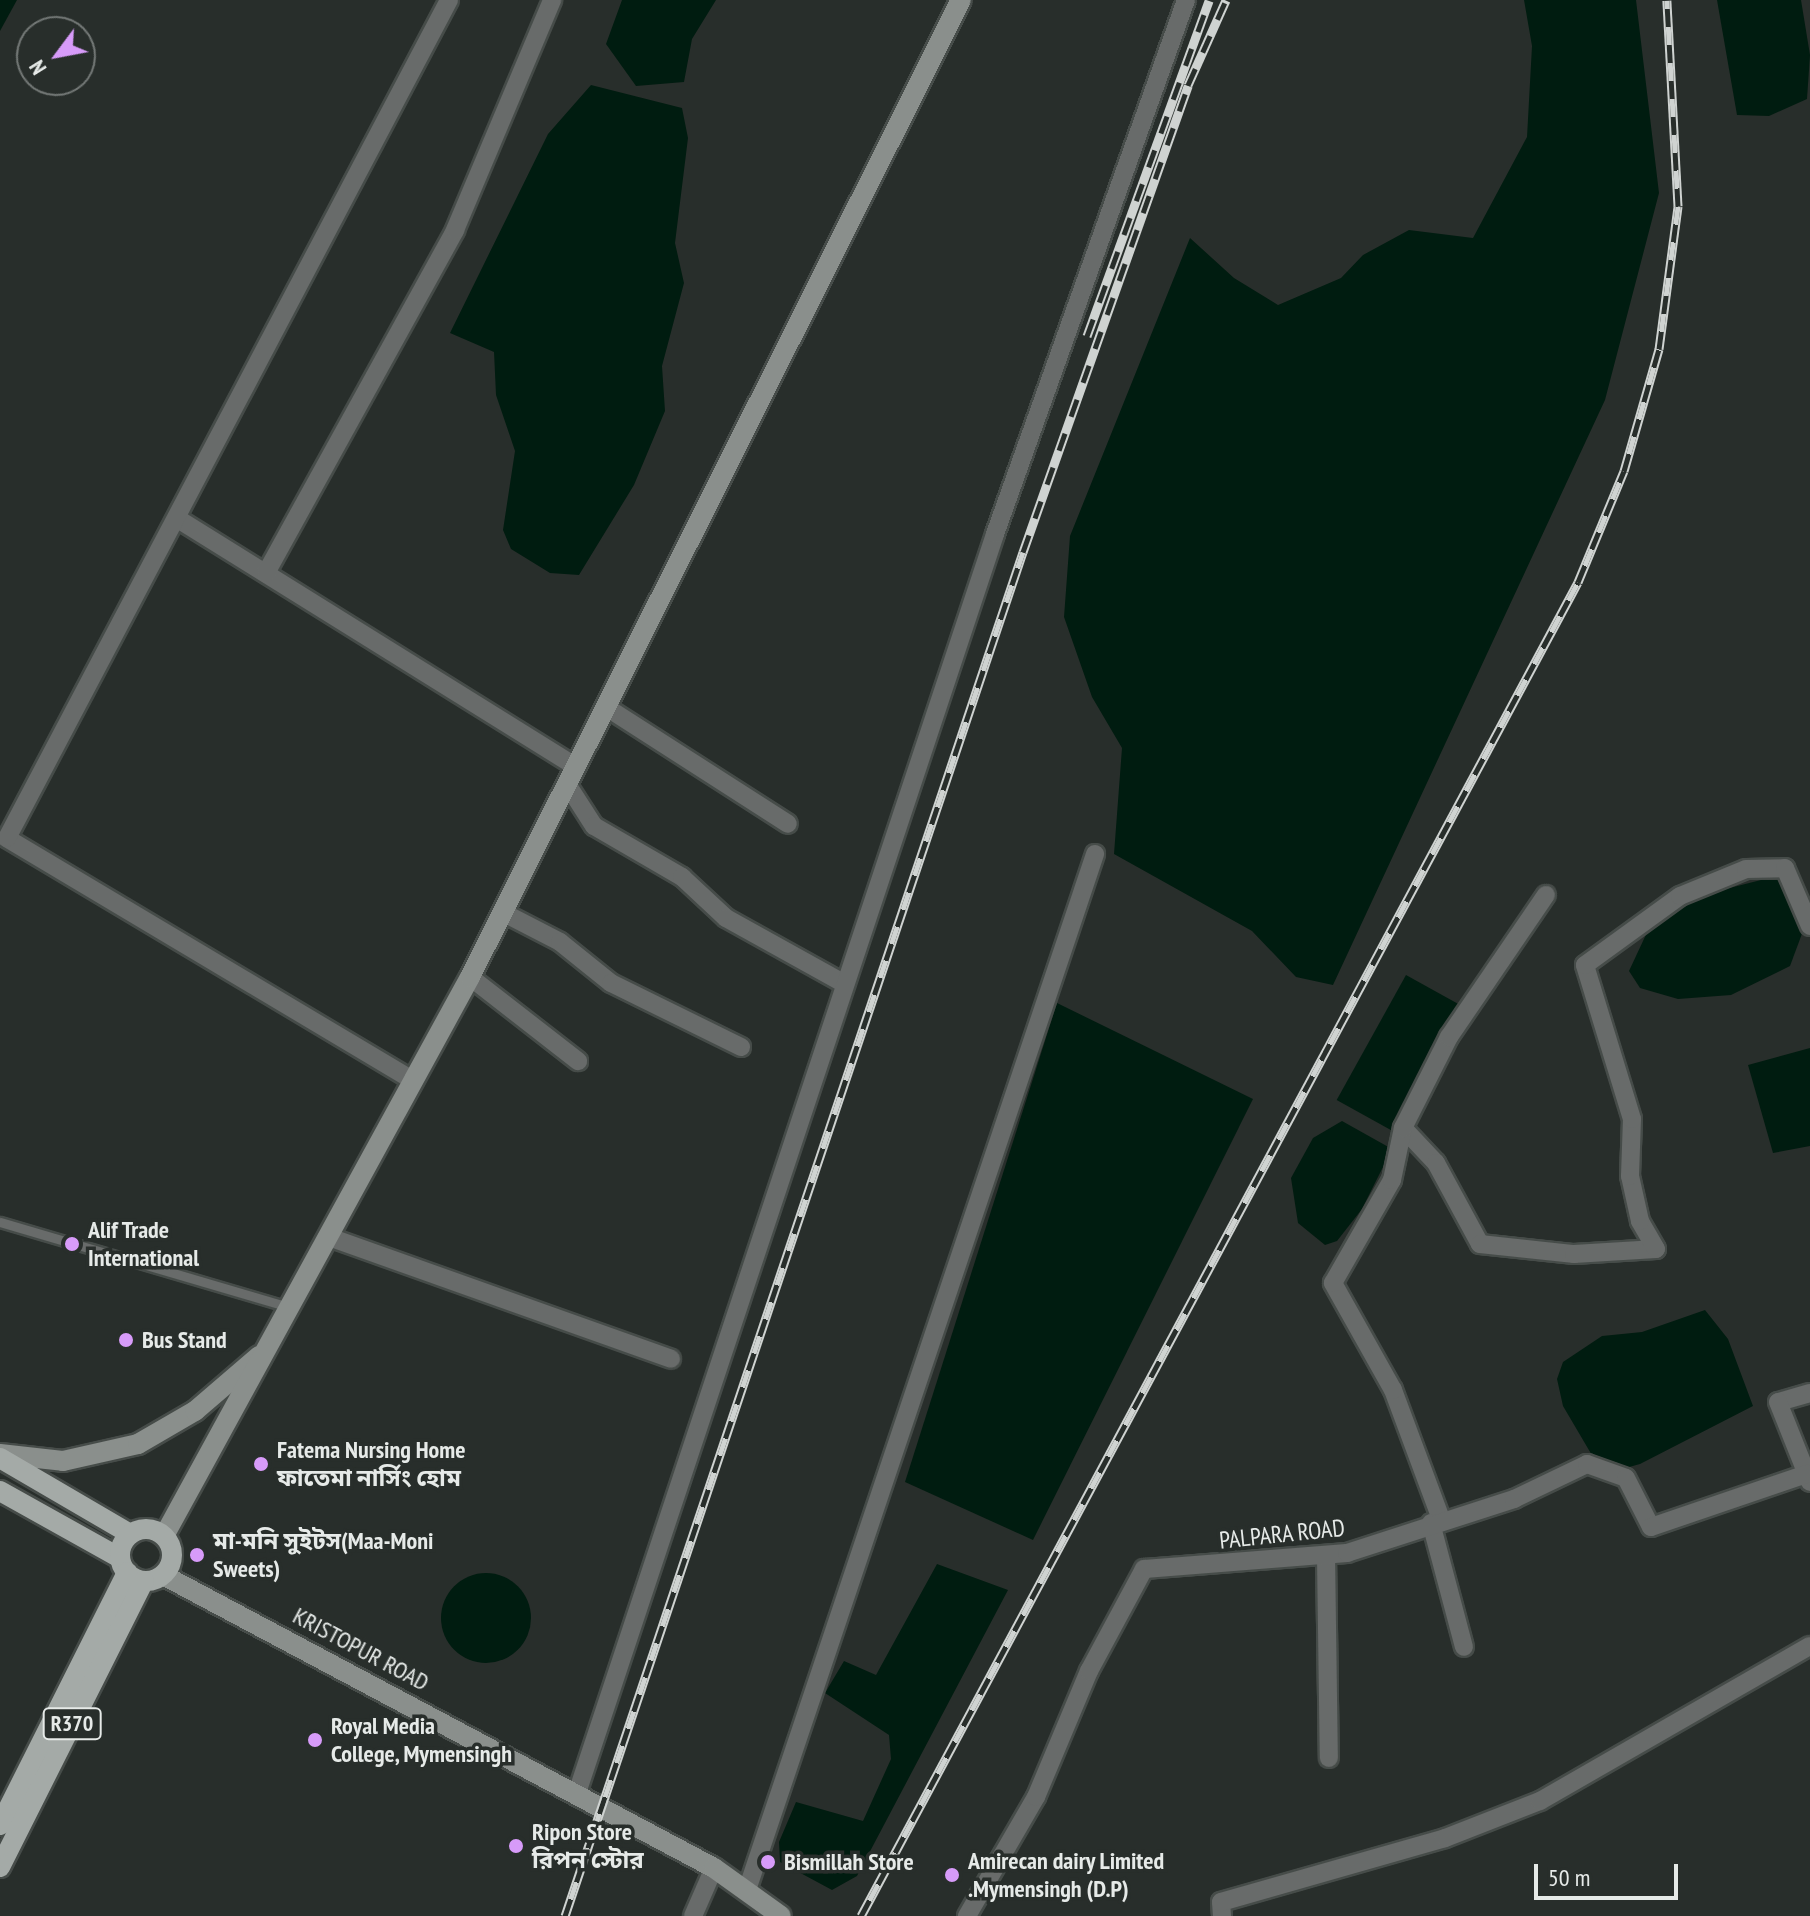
<!DOCTYPE html>
<meta charset="utf-8">
<style>
body{margin:0}
#map{position:relative;width:1810px;height:1916px;overflow:hidden;background:#282e2b;font-family:"PT Sans Narrow","Noto Sans Bengali",sans-serif}
div>[style]{position:absolute}
[style*='--x']{left:calc(var(--x)*1px);top:calc(var(--y)*1px);width:calc(var(--w)*1px);rotate:calc(var(--a)*1deg)}
.water>*{inset:0;background:#001c10;transform-origin:0 0}
.round{border-radius:50%}
.roads{filter:drop-shadow(2px 0 #464c49) drop-shadow(-2px 0 #464c49) drop-shadow(0 2px #464c49) drop-shadow(0 -2px #464c49)}
.lane>*{height:9px;margin:-4.5px;padding:0 4.5px;transform-origin:4.5px;border-radius:4.5px;background:#686b6a}
.street>*{height:18px;margin:-9px;padding:0 9px;transform-origin:9px;border-radius:9px;background:#686b6a}
.secondary>*{height:20px;margin:-10px;padding:0 10px;transform-origin:10px;border-radius:10px;background:#8a8f8c}
.primary>*{height:20px;margin:-10px;padding:0 10px;transform-origin:10px;border-radius:10px;background:#a4aaa7}
.primary>.ring{margin:-10px;padding:0;box-sizing:content-box;background:none;border:20px solid #a4aaa7;border-radius:50%}
.rail>*{height:9px;margin-top:-4.5px;transform-origin:0;background:repeating-linear-gradient(90deg,#282e2b 0 18px,#cfd3d1 0 36px);box-sizing:border-box;border-block:2px solid #cfd3d1}
.dots>*{width:22px;height:22px;translate:-50% -50%;box-sizing:border-box;border:4px solid #282e2b;border-radius:50%}
span{translate:-50% -50%;white-space:nowrap;text-align:center;line-height:1.15;-webkit-text-stroke:7px #282e2b;paint-order:stroke}
.shield-label span{padding:2px 6px;background:#282e2b;border:2px solid;border-radius:6px;-webkit-text-stroke-width:0}
.shield-label{font-size:22px;color:#e6eae8;font-weight:700}
.poi-label{font-size:24px;color:#e6eae8;font-weight:700}
.left{translate:0 -50%;text-align:left}
.street-label{font-size:24px;color:#e6eae8}
.north{position:absolute;left:16px;top:16px;width:80px;height:80px;box-sizing:border-box;background:#282e2b;border:2px solid #747977;border-radius:50%;rotate:238deg;font-size:22px;font-weight:700;line-height:32px;text-align:center;color:#e6eae8}
.north::after{content:'';display:block;margin:auto;width:28px;height:36px;background:#d79bf9;clip-path:polygon(50% 0,100% 100%,50% 72%,0 100%)}
.scale{position:absolute;left:1534px;top:1864px;width:144px;height:36px;box-sizing:border-box;border:4px solid #e6eae8;border-top:0;padding-left:10px;font-size:24px;line-height:28px;white-space:nowrap;color:#e6eae8;-webkit-text-stroke:6px #282e2b;paint-order:stroke}
</style>
<div id="map">
<div class="water">
<i style="clip-path:polygon(0 0,17px 0,0 31px)"></i>
<i style="clip-path:polygon(622px 0,716px 0,692px 39px,684px 82px,636px 86px,606px 44px)"></i>
<i style="clip-path:polygon(1524px 0,1636px 0,1659px 193px,1605px 400px,1333px 985px,1296px 977px,1252px 931px,1114px 854px,1122px 748px,1092px 697px,1064px 617px,1070px 536px,1190px 238px,1234px 278px,1278px 305px,1341px 278px,1363px 255px,1409px 230px,1473px 238px,1527px 137px,1532px 46px)"></i>
<i style="clip-path:polygon(1717px 0,1801px 0,1810px 55px,1807px 99px,1769px 116px,1737px 115px)"></i>
<i style="clip-path:polygon(591px 85px,682px 108px,688px 138px,675px 243px,684px 283px,662px 366px,665px 411px,634px 485px,579px 575px,550px 573px,511px 549px,503px 530px,515px 451px,496px 395px,494px 352px,450px 333px,548px 134px)"></i>
<i style="clip-path:polygon(1761px 880px,1784px 880px,1803px 931px,1790px 966px,1731px 995px,1678px 999px,1640px 988px,1629px 971px,1650px 926px,1702px 895px)"></i>
<i style="left:1406px;top:975px;width:65px;height:143px;rotate:29deg"></i>
<i style="clip-path:polygon(1057px 1003px,1253px 1099px,1033px 1540px,905px 1482px)"></i>
<i style="clip-path:polygon(1810px 1048px,1810px 1146px,1773px 1153px,1748px 1065px)"></i>
<i style="clip-path:polygon(1342px 1121px,1392px 1149px,1362px 1209px,1337px 1241px,1325px 1245px,1298px 1223px,1291px 1178px,1313px 1138px)"></i>
<i style="clip-path:polygon(1705px 1310px,1728px 1339px,1753px 1406px,1640px 1464px,1622px 1469px,1593px 1457px,1563px 1406px,1557px 1379px,1563px 1362px,1602px 1336px,1642px 1332px)"></i>
<i style="clip-path:polygon(937px 1564px,1008px 1590px,857px 1876px,832px 1890px,780px 1862px,779px 1842px,796px 1802px,863px 1821px,891px 1759px,889px 1735px,825px 1693px,844px 1661px,876px 1675px)"></i>
<i class="round" style="left:441px;top:1573px;width:90px;height:90px"></i>
</div>
<div class="roads">
<div class="lane">
<i style="--x:0;--y:1222;--w:301;--a:16.4"></i>
</div>
<div class="street">
<i style="--x:178;--y:519;--w:469;--a:31.9"></i>
<i style="--x:266;--y:573;--w:392;--a:-61.1"></i>
<i style="--x:455;--y:230;--w:250;--a:-67.1"></i>
<i style="--x:606;--y:707;--w:216;--a:32.7"></i>
<i style="--x:567;--y:784;--w:50;--a:57.3"></i>
<i style="--x:594;--y:826;--w:102;--a:30.1"></i>
<i style="--x:682;--y:877;--w:60;--a:43"></i>
<i style="--x:726;--y:918;--w:136;--a:29"></i>
<i style="--x:502;--y:912;--w:65;--a:27.3"></i>
<i style="--x:560;--y:942;--w:65;--a:38.8"></i>
<i style="--x:611;--y:983;--w:145;--a:26.2"></i>
<i style="--x:470;--y:977;--w:137;--a:37.9"></i>
<i style="--x:414;--y:1081;--w:474;--a:-149.2"></i>
<i style="--x:7;--y:838;--w:947;--a:-62.19"></i>
<i style="--x:1403;--y:1128;--w:48;--a:46.7"></i>
<i style="--x:1436;--y:1163;--w:92;--a:61.5"></i>
<i style="--x:1480;--y:1244;--w:95;--a:6.1"></i>
<i style="--x:1574;--y:1254;--w:82;--a:-3.5"></i>
<i style="--x:1656;--y:1249;--w:32;--a:-120"></i>
<i style="--x:1640;--y:1221;--w:46;--a:-102.5"></i>
<i style="--x:1630;--y:1176;--w:57;--a:-88"></i>
<i style="--x:1632;--y:1119;--w:161;--a:-107"></i>
<i style="--x:1585;--y:965;--w:117;--a:-36"></i>
<i style="--x:1680;--y:896;--w:71;--a:-22.2"></i>
<i style="--x:1746;--y:869;--w:39;--a:-1"></i>
<i style="--x:1785;--y:868;--w:63;--a:66.7"></i>
<i style="--x:329;--y:1237;--w:363;--a:19.6"></i>
<i style="--x:1810;--y:1393;--w:33;--a:164"></i>
<i style="--x:1778;--y:1402;--w:86;--a:68.2"></i>
<i style="--x:1441;--y:1519;--w:138;--a:-110.4"></i>
<i style="--x:1393;--y:1390;--w:123;--a:-119.3"></i>
<i style="--x:1333;--y:1283;--w:119;--a:-60.2"></i>
<i style="--x:1392;--y:1180;--w:53;--a:-78.1"></i>
<i style="--x:1403;--y:1128;--w:102;--a:-63.2"></i>
<i style="--x:1449;--y:1037;--w:172;--a:-55.7"></i>
<i style="--x:1431;--y:1523;--w:128;--a:75.1"></i>
<i style="--x:1326;--y:1555;--w:203;--a:89.2"></i>
<i style="--x:577;--y:1793;--w:1327;--a:-71.63"></i>
<i style="--x:995;--y:534;--w:567;--a:-70.32"></i>
<i style="--x:747;--y:1890;--w:1093;--a:-71.43"></i>
<i style="--x:693;--y:1916;--w:52;--a:-66.4"></i>
<i style="--x:967;--y:1916;--w:138;--a:-59.9"></i>
<i style="--x:1036;--y:1797;--w:137;--a:-67.2"></i>
<i style="--x:1089;--y:1671;--w:116;--a:-61.7"></i>
<i style="--x:1144;--y:1569;--w:204;--a:-4.5"></i>
<i style="--x:1347;--y:1553;--w:176;--a:-17.9"></i>
<i style="--x:1514;--y:1499;--w:81;--a:-25.6"></i>
<i style="--x:1587;--y:1464;--w:41;--a:19.7"></i>
<i style="--x:1626;--y:1478;--w:55;--a:63"></i>
<i style="--x:1651;--y:1527;--w:165;--a:-18.8"></i>
<i style="--x:1222;--y:1916;--w:14;--a:-94"></i>
<i style="--x:1221;--y:1902;--w:233;--a:-15.9"></i>
<i style="--x:1445;--y:1838;--w:102;--a:-21.3"></i>
<i style="--x:1540;--y:1801;--w:311;--a:-29.9"></i>
</div>
<div class="secondary">
<i style="--x:0;--y:1454;--w:63;--a:6.3"></i>
<i style="--x:63;--y:1461;--w:77;--a:-12.8"></i>
<i style="--x:138;--y:1444;--w:66;--a:-30.1"></i>
<i style="--x:195;--y:1411;--w:84;--a:-40.7"></i>
<i style="--x:164;--y:1536;--w:637;--a:-61.3"></i>
<i style="--x:470;--y:977;--w:1093;--a:-63.32"></i>
<i style="--x:163;--y:1575;--w:624;--a:28"></i>
<i style="--x:714;--y:1868;--w:82;--a:35.6"></i>
</div>
<div class="primary">
<i style="--x:0;--y:1458;--w:151;--a:30.3"></i>
<i style="--x:0;--y:1491;--w:137;--a:29.2"></i>
<i class="ring" style="left:120px;top:1529px;width:32px;height:32px"></i>
<i style="--x:0;--y:1825;--w:283;--a:-63.3"></i>
<i style="--x:0;--y:1867;--w:320;--a:-63.3"></i>
</div>
</div>
<div class="rail">
<i style="--x:1087;--y:336;--w:357;--a:-70"></i>
<i style="--x:565;--y:1916;--w:1439;--a:-71.44"></i>
<i style="--x:1023;--y:552;--w:495;--a:-70.5"></i>
<i style="--x:1188;--y:85;--w:93;--a:-65.9"></i>
<i style="--x:861;--y:1916;--w:1514;--a:-61.74"></i>
<i style="--x:1578;--y:582;--w:120;--a:-67.5"></i>
<i style="--x:1624;--y:471;--w:127;--a:-74"></i>
<i style="--x:1659;--y:349;--w:144;--a:-82.4"></i>
<i style="--x:1678;--y:206;--w:206;--a:-93.1"></i>
</div>
<div class="dots">
<i style="left:72px;top:1244px;background:#d79bf9"></i>
<i style="left:126px;top:1340px;background:#d79bf9"></i>
<i style="left:261px;top:1464px;background:#d79bf9"></i>
<i style="left:197px;top:1555px;background:#d79bf9"></i>
<i style="left:315px;top:1740px;background:#d79bf9"></i>
<i style="left:516px;top:1846px;background:#d79bf9"></i>
<i style="left:768px;top:1862px;background:#d79bf9"></i>
<i style="left:952px;top:1875px;background:#d79bf9"></i>
</div>
<div class="shield-label">
<span style="left:72px;top:1724px">R370</span>
</div>
<div class="poi-label">
<span class="left" style="left:88px;top:1244px">Alif Trade<br>International</span>
<span class="left" style="left:142px;top:1340px">Bus Stand</span>
<span class="left" style="left:277px;top:1464px">Fatema Nursing Home<br>ফাতেমা নার্সিং হোম</span>
<span class="left" style="left:213px;top:1555px">মা-মনি সুইটস(Maa-Moni<br>Sweets)</span>
<span class="left" style="left:331px;top:1740px">Royal Media<br>College, Mymensingh</span>
<span class="left" style="left:532px;top:1846px">Ripon Store<br>রিপন স্টোর</span>
<span class="left" style="left:968px;top:1875px">Amirecan dairy Limited<br>.Mymensingh (D.P)</span>
<span class="left" style="left:784px;top:1862px">Bismillah Store</span>
</div>
<div class="street-label">
<span style="left:1282px;top:1534px;rotate:-6deg">PALPARA ROAD</span>
<span style="left:361px;top:1649px;rotate:28deg">KRISTOPUR ROAD</span>
</div>
<div class="north">N</div>
<div class="scale">50 m</div>
</div>
